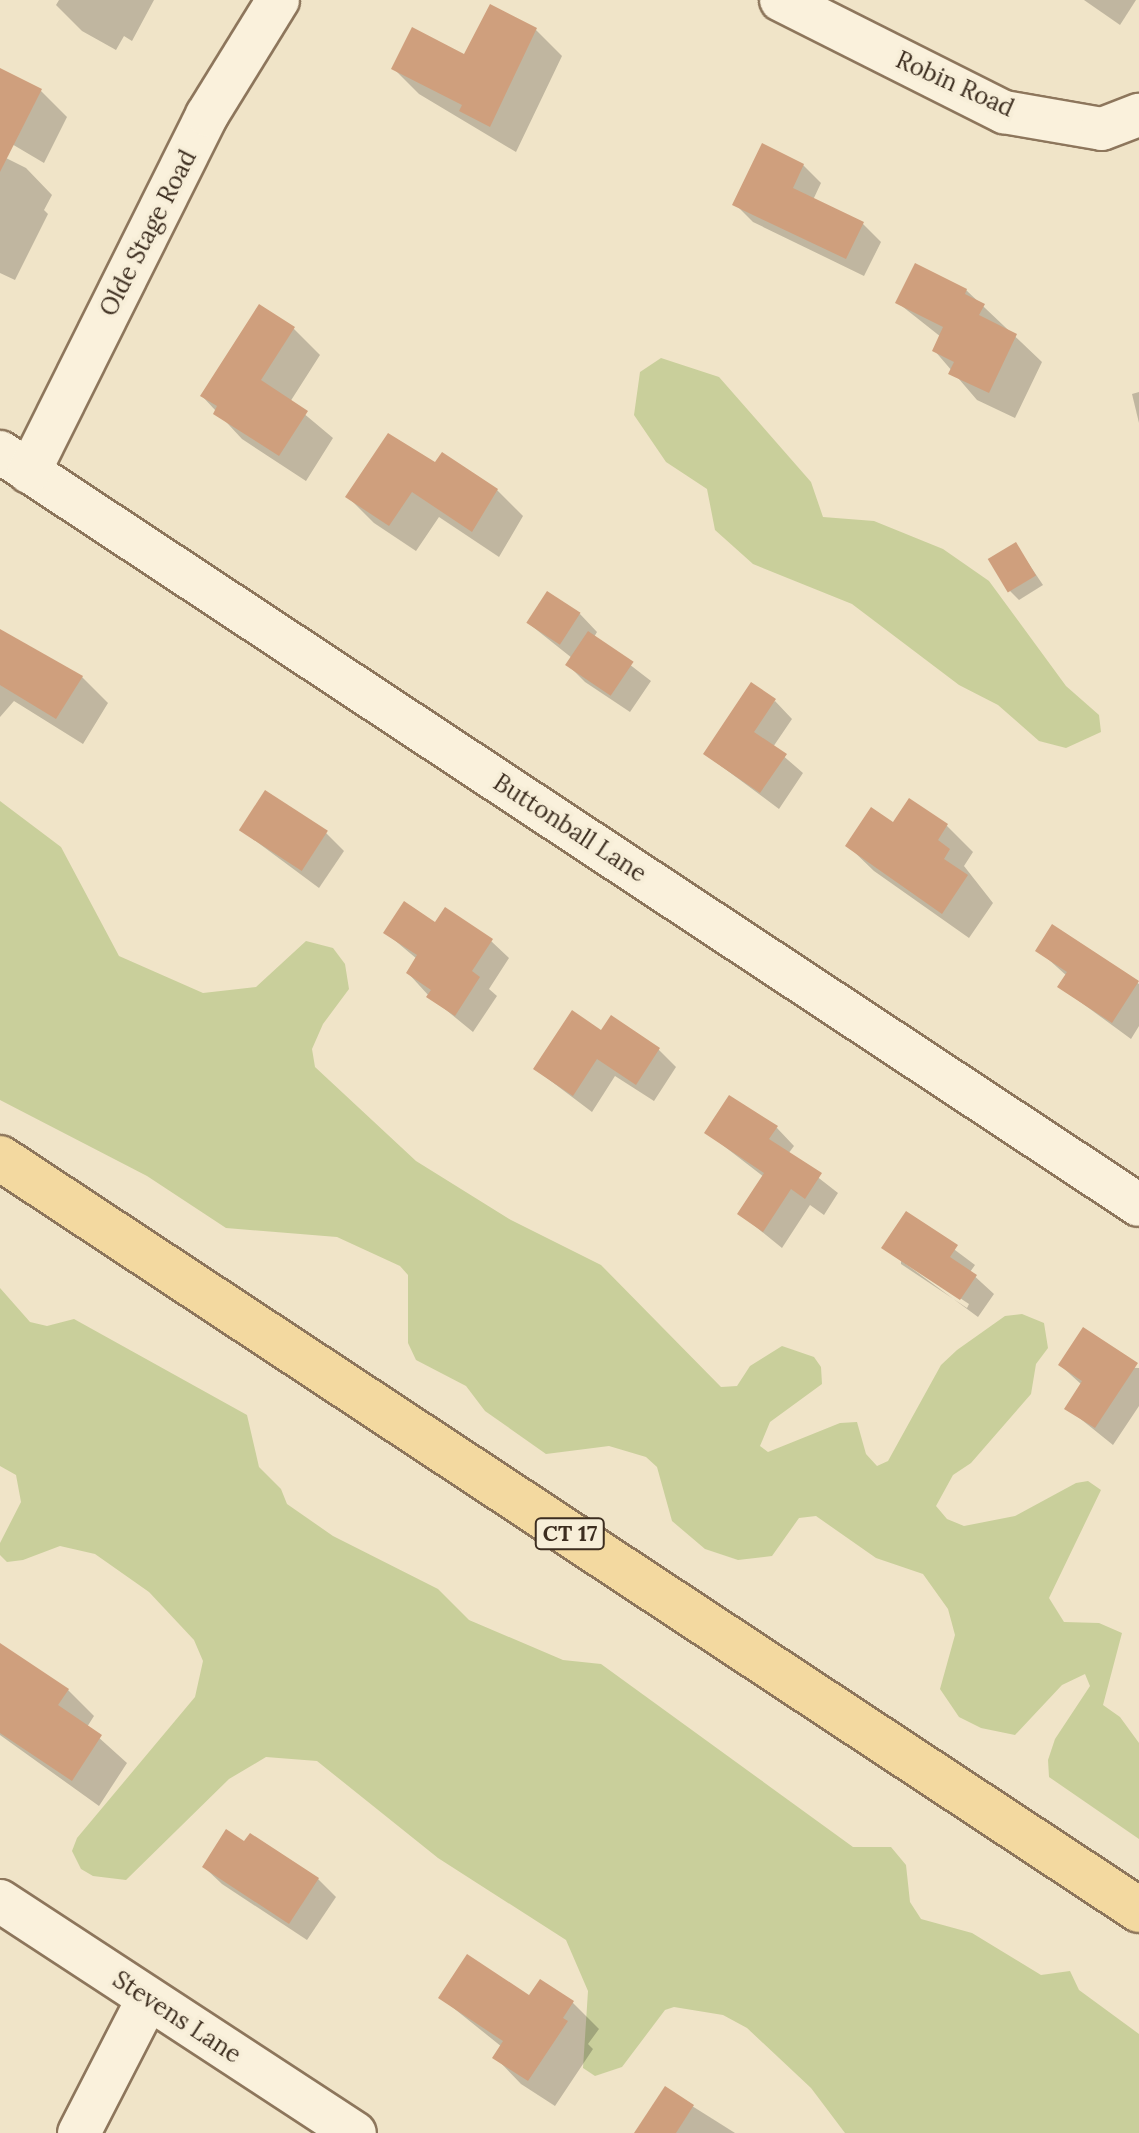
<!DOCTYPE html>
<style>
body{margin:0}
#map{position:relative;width:1139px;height:2133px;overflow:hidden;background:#f0e4c8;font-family:Lora,serif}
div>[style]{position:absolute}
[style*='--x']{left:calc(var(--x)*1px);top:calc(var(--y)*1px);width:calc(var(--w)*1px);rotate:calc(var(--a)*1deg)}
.green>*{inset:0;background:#c9cf9b}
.shadow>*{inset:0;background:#0003}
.building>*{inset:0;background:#cf9f7d;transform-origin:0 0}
.roads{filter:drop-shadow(2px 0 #8d765c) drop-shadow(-2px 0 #8d765c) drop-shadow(0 2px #8d765c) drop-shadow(0 -2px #8d765c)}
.street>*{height:42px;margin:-21px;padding:0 21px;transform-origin:21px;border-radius:21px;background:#faf1dc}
.primary>*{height:44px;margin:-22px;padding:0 22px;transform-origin:22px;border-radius:22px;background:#f3d9a0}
span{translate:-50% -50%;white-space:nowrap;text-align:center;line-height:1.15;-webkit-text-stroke:7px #f7eed8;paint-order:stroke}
.shield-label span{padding:2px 6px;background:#f7eed8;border:2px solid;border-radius:6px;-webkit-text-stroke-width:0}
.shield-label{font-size:22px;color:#3d2e20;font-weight:700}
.street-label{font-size:24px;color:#3d2e20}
</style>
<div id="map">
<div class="green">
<i style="clip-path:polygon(661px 358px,719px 377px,811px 482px,823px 517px,874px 521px,943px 549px,989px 581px,1066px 686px,1099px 715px,1101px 732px,1066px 748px,1039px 741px,998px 705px,959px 685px,852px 604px,753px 564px,715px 530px,707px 489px,666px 462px,634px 415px,640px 372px)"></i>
<i style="clip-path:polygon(0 801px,61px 847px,119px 956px,203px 993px,256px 987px,306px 941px,333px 948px,345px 964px,349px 989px,323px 1024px,312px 1049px,315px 1067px,416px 1161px,511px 1220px,601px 1265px,721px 1387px,737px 1386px,750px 1366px,782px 1346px,814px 1357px,821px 1367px,822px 1384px,770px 1422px,760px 1446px,768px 1452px,840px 1423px,857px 1422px,866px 1454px,877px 1466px,888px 1461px,941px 1365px,957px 1350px,1005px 1316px,1022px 1314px,1044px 1323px,1048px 1348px,1036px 1364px,1031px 1394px,971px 1463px,953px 1475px,936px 1506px,947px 1519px,964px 1526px,1015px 1516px,1076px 1483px,1088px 1481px,1101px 1490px,1049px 1598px,1064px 1622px,1099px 1623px,1122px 1633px,1103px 1705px,1120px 1717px,1139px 1743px,1139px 1839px,1049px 1777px,1048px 1760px,1055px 1739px,1090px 1686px,1085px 1674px,1062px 1685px,1015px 1735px,981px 1728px,959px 1717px,940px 1689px,955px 1635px,948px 1609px,923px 1574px,876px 1558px,816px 1516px,799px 1518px,772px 1556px,738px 1560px,705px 1549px,672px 1521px,657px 1467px,646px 1457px,609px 1446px,546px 1454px,485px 1411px,466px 1386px,416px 1360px,408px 1343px,408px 1275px,400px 1266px,337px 1237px,226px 1228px,147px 1176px,0 1100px)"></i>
<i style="clip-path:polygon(0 1288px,30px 1322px,47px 1326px,74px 1319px,247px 1415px,259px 1467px,281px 1489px,287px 1504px,333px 1536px,438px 1589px,469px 1620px,563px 1660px,601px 1664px,853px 1847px,891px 1847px,906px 1865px,910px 1902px,921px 1919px,972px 1933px,1041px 1975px,1070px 1971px,1079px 1990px,1139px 2034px,1139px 2133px,845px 2133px,811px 2088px,747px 2028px,723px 2015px,674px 2007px,665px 2010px,622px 2067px,595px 2076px,583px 2068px,588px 1991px,566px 1940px,438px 1858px,317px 1761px,266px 1757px,229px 1779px,126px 1880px,93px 1876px,81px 1869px,72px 1851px,77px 1838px,195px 1697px,203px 1661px,194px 1640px,149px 1592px,95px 1554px,60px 1546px,23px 1560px,7px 1562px,0 1555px,0 1543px,21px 1502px,16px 1475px,0 1466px)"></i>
</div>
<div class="shadow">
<i style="clip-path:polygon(59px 0,154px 0,132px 41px,124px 36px,116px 50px,82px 31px,56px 5px)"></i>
<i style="clip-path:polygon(1084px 0,1136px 0,1120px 25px)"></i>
<i style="clip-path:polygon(536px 30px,562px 56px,516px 152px,419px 94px,393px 68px,465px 57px)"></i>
<i style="clip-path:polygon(6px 73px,41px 91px,67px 117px,44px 163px,0 137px,0 84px)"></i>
<i style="clip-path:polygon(0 155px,26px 168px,52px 195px,44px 210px,48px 214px,15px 280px,0 273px)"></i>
<i style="clip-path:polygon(803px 165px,821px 183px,813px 200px,863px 224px,881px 242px,864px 276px,753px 222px,735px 204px)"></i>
<i style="clip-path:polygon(966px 290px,1042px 362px,1015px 418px,977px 400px,934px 350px,941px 337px,898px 303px)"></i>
<i style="clip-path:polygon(260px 307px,294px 329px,320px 355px,290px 402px,333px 438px,306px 481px,242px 439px,202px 396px)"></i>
<i style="clip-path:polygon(1139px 392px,1139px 423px,1132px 394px)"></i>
<i style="clip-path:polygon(436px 465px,497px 490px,523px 516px,499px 557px,439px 517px,416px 551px,374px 523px,348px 497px)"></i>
<i style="clip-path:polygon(1016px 545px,1043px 585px,1019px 600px,1010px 591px)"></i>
<i style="clip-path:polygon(580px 614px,597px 632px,594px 637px,651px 681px,630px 712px,585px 682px,567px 664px,572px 658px,528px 623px)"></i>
<i style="clip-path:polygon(0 631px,82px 677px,108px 703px,83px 744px,14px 701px,0 717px)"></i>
<i style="clip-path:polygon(775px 701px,792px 719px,773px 747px,803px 773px,779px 809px,705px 754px)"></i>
<i style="clip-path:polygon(894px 824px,947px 826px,973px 852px,964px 866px,993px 903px,969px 938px,874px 871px,847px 845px)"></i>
<i style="clip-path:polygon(241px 830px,326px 833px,344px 851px,319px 888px)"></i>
<i style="clip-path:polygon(1053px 927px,1139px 984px,1139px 1026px,1131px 1039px,1060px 987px,1067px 976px,1038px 950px)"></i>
<i style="clip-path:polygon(386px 933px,491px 941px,509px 958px,489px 989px,497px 996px,473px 1032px,429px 996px,408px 973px,417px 959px)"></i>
<i style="clip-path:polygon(602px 1033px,658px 1049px,676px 1067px,654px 1101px,615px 1076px,592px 1112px,535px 1069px)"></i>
<i style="clip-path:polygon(777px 1128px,794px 1146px,788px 1154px,838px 1193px,824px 1215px,810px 1205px,782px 1248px,740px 1214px,764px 1177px,707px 1133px)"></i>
<i style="clip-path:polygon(evenodd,907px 1214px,975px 1265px,970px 1272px,994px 1294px,978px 1317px,884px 1248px,907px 1214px,901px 1259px,969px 1304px,967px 1308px,901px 1264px,901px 1259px)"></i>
<i style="clip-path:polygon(1060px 1365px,1139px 1368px,1139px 1406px,1113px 1445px,1067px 1408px,1082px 1385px)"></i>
<i style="clip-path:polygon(0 1646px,68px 1690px,94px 1716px,87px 1727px,127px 1763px,99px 1806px,0 1735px)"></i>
<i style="clip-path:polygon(245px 1844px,318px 1879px,336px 1897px,307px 1940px,222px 1884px,204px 1867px)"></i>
<i style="clip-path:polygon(441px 1998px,572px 2002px,599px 2029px,588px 2044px,593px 2049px,555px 2106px,521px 2084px,495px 2057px,502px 2047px)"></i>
<i style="clip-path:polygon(665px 2089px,735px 2133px,637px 2133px)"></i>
</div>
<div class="building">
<i style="clip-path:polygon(490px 4px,537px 28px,490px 127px,459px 111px,462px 105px,391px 69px,412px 27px,464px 54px)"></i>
<i style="clip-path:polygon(0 68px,42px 89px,0 172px)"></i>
<i style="clip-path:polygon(762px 143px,804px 164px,793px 188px,864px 222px,846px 259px,732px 205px)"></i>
<i style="clip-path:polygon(915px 263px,967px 289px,965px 294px,985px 304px,979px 315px,1017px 334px,989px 393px,948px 374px,954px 362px,932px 351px,943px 327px,895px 303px)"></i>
<i style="clip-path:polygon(259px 304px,295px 327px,261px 380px,308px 411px,279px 456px,213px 414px,217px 406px,200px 396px)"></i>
<i style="clip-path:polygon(388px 433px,435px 462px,442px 452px,498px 489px,472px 532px,412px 492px,389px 526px,345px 497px)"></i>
<i style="left:1016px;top:542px;width:39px;height:33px;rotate:59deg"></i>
<i style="left:547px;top:591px;width:40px;height:38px;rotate:33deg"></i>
<i style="clip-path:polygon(0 629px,83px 676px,56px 719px,0 685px)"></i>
<i style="left:588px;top:631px;width:55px;height:41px;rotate:34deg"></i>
<i style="clip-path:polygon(751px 682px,776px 699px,754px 732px,787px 754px,760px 793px,703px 754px)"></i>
<i style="left:265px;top:790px;width:75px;height:48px;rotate:33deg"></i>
<i style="clip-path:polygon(909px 798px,948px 824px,938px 840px,950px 849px,944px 859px,968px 875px,942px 914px,845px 846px,871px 807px,893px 822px)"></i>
<i style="clip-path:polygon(404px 901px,435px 922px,445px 907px,493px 939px,472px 971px,480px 977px,455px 1016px,426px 997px,431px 990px,406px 973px,417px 955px,383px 933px)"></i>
<i style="clip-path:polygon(1052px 924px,1139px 981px,1112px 1023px,1057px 987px,1067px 972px,1035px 951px)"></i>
<i style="clip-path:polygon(572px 1010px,601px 1030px,611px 1015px,660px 1048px,636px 1085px,597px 1059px,573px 1096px,533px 1069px)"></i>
<i style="clip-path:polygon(729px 1095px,778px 1126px,769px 1139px,822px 1173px,805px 1199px,791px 1189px,763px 1232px,737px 1214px,764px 1173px,704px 1133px)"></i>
<i style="clip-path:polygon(906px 1211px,958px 1245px,950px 1257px,977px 1275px,960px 1300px,881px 1248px)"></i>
<i style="clip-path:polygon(1083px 1327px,1138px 1363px,1095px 1428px,1064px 1409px,1082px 1381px,1058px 1365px)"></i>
<i style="clip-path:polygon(0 1643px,69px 1689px,58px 1705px,102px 1735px,72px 1781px,0 1733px)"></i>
<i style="clip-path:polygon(226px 1829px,244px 1841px,250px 1833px,319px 1878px,289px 1924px,202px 1867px)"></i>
<i style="clip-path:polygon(467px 1954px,529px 1995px,540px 1979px,574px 2001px,563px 2018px,568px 2021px,528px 2081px,492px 2058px,503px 2041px,438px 1998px)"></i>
<i style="clip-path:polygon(665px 2086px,694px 2105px,676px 2133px,634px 2133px)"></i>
</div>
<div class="roads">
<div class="street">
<i style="--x:781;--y:0;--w:250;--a:26.7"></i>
<i style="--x:1004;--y:112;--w:99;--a:9.8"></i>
<i style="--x:1102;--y:129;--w:40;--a:-21"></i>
<i style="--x:0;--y:452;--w:1365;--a:33.47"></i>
<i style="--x:29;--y:472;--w:399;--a:-63.5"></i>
<i style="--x:207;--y:115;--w:135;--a:-58.3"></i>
<i style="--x:0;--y:1901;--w:424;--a:33.2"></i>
<i style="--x:79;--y:2133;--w:151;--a:-62.8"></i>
</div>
<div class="primary">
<i style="--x:0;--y:1158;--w:1365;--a:33.43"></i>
</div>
</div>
<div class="shield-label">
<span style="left:570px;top:1534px">CT 17</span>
</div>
<div class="street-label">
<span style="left:955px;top:84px;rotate:24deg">Robin Road</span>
<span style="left:148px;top:233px;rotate:-63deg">Olde Stage Road</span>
<span style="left:570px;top:828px;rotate:33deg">Buttonball Lane</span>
<span style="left:177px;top:2017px;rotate:33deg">Stevens Lane</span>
</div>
</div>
